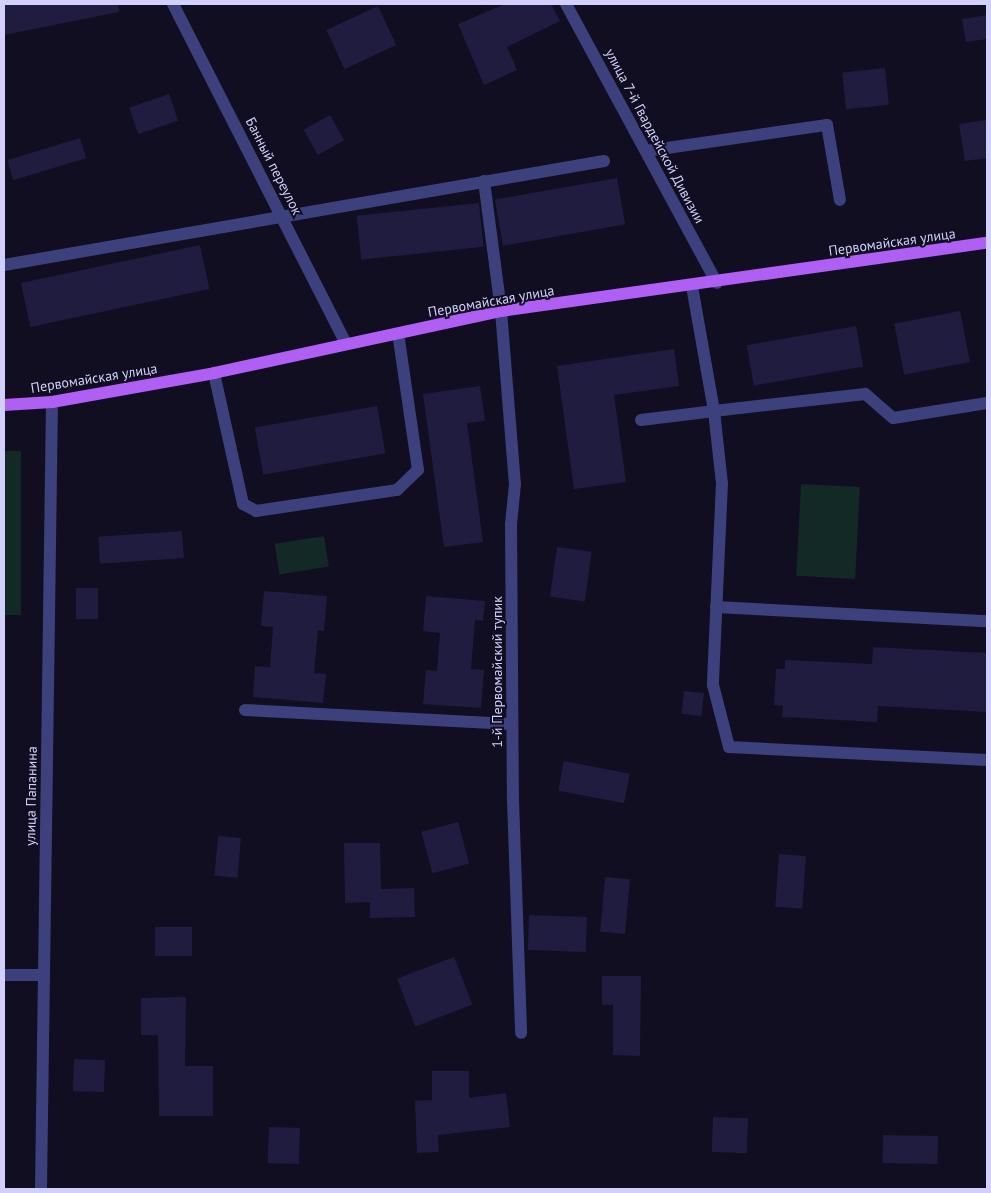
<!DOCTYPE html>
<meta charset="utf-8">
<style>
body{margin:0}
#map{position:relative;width:991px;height:1193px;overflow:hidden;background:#100e20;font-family:"PT Sans",sans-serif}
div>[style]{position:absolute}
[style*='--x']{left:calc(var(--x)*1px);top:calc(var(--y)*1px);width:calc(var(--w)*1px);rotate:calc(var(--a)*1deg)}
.green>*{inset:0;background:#122926;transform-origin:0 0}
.building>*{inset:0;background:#201c3f;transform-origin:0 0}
.minor>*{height:12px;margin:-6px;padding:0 6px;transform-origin:6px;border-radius:6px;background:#3c407c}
.major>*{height:12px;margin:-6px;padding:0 6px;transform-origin:6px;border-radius:6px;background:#af5ff4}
span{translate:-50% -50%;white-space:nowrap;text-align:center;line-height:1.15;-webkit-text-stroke:4px #100e20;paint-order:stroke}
.street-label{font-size:14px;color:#d1d0fc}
.frame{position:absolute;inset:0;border:5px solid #d1d0fc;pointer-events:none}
</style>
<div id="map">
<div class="green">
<i style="left:4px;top:451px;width:17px;height:164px"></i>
<i style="left:801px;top:484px;width:59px;height:92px;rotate:3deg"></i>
<i style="left:324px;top:536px;width:31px;height:50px;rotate:81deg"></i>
</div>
<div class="building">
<i style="clip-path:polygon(4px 4px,118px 4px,119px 12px,4px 35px)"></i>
<i style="clip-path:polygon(505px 4px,551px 4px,560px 21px,507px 47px,517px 70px,484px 85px,458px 24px)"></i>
<i style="left:378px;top:6px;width:43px;height:57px;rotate:65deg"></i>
<i style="clip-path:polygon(987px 15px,987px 39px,966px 42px,962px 19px)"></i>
<i style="left:885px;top:68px;width:37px;height:43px;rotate:84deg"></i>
<i style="left:169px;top:94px;width:28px;height:42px;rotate:71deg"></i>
<i style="left:330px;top:115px;width:29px;height:30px;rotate:61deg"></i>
<i style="clip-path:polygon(987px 120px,987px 158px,965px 161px,959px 124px)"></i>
<i style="left:80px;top:138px;width:21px;height:76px;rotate:73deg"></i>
<i style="left:617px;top:178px;width:47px;height:124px;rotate:80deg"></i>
<i style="left:479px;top:203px;width:44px;height:123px;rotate:84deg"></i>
<i style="left:200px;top:245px;width:45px;height:183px;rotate:78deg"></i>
<i style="left:960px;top:311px;width:52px;height:67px;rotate:79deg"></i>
<i style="left:856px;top:326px;width:41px;height:111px;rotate:80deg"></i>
<i style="clip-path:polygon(674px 349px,679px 386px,614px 395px,626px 482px,574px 489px,557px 366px)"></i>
<i style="clip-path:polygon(480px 386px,485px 421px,467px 423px,483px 542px,444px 547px,423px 394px)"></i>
<i style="left:377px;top:406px;width:48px;height:124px;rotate:80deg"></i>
<i style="left:182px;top:531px;width:27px;height:84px;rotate:86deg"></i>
<i style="left:557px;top:547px;width:35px;height:50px;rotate:8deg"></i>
<i style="left:98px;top:588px;width:31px;height:22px;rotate:90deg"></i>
<i style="clip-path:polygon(264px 591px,327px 596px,324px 631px,318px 630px,314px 673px,326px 674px,323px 703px,253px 697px,255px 666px,270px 667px,273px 627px,261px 626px)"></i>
<i style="clip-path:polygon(426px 596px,485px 601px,483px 621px,475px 620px,471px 669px,484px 670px,481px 708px,423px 704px,426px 670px,437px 671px,440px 633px,423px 631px)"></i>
<i style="clip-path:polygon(873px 647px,987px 653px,987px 712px,878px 706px,877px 722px,782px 717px,783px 706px,774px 705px,776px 669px,785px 669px,785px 660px,872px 664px)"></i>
<i style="left:684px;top:691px;width:20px;height:23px;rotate:6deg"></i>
<i style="left:564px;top:761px;width:67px;height:30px;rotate:11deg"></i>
<i style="left:458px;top:822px;width:43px;height:38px;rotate:75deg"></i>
<i style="left:218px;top:836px;width:23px;height:40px;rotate:5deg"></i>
<i style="clip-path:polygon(344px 843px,380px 843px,381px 889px,414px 888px,415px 917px,370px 918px,370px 902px,345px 903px)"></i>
<i style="left:779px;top:854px;width:27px;height:53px;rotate:4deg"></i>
<i style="left:605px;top:877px;width:25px;height:55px;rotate:5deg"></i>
<i style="left:529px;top:915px;width:58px;height:35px;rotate:2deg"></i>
<i style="left:155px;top:927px;width:37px;height:29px"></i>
<i style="left:454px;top:957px;width:51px;height:61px;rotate:69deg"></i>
<i style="clip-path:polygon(602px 976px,641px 976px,640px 1056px,613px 1055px,613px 1005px,602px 1005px)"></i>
<i style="clip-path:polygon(186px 997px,185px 1066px,213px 1066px,213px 1116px,159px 1116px,158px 1035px,141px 1035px,141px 998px)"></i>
<i style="left:74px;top:1059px;width:31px;height:32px;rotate:2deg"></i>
<i style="clip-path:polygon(432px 1071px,469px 1071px,469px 1098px,506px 1093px,510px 1127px,438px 1135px,439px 1152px,417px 1153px,415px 1101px,432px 1100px)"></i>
<i style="left:713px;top:1117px;width:35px;height:35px;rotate:2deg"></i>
<i style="left:269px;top:1127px;width:31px;height:36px;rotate:2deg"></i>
<i style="left:883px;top:1135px;width:55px;height:28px;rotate:1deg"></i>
</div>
<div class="minor">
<i style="--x:173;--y:4;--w:381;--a:63"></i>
<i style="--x:566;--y:4;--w:317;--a:61.6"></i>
<i style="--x:646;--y:151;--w:183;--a:-8.2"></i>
<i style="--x:827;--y:125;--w:76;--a:80.2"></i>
<i style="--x:484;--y:181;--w:131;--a:82.5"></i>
<i style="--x:501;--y:311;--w:174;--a:85.4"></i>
<i style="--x:515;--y:484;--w:40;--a:95.7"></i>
<i style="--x:511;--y:524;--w:276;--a:89.6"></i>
<i style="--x:513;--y:800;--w:233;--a:88"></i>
<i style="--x:4;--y:265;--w:609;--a:-9.83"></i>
<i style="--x:214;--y:373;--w:134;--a:77.5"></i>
<i style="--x:243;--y:504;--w:15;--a:28"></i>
<i style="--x:256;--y:511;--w:143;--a:-8.5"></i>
<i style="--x:397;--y:490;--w:29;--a:-44"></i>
<i style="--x:418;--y:470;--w:138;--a:-98.3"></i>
<i style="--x:987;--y:403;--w:95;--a:170.9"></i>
<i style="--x:893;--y:418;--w:37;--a:-139"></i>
<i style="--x:865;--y:394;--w:152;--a:173.6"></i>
<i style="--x:714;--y:411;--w:72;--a:83.7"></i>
<i style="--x:722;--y:483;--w:202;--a:92.6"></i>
<i style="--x:713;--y:685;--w:64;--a:75.5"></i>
<i style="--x:729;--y:747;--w:258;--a:2.9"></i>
<i style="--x:641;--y:420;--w:74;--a:-7"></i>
<i style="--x:714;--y:411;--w:127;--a:-100"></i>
<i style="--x:716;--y:607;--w:271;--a:3"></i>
<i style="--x:245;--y:710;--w:267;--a:3"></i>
<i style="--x:4;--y:975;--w:39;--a:0"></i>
<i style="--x:41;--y:1189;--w:787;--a:-89.2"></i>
</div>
<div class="major">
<i style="--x:4;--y:405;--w:48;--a:-3.6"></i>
<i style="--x:52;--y:402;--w:165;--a:-10.1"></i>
<i style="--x:214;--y:373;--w:294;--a:-12.2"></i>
<i style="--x:501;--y:311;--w:491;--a:-8"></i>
</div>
<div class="street-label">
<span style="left:655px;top:136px;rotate:62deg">улица 7-й Гвардейской Дивизии</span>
<span style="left:274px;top:166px;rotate:63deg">Банный переулок</span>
<span style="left:892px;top:242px;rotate:-8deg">Первомайская улица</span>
<span style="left:491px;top:301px;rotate:-10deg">Первомайская улица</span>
<span style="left:94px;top:378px;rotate:-9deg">Первомайская улица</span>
<span style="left:497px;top:672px;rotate:-90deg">1-й Первомайский тупик</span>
<span style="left:31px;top:796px;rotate:-89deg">улица Папанина</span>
</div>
<div class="frame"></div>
</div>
